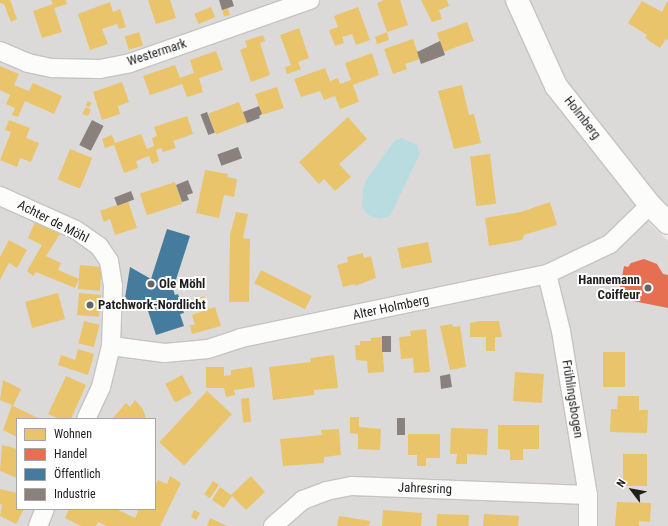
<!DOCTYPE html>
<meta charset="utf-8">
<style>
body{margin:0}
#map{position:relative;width:668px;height:526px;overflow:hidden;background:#edeae7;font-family:"Roboto Condensed",sans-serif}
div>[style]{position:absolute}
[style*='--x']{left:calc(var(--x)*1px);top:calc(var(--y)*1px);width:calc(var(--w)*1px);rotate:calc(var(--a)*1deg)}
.residential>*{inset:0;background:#dcdad8}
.religious>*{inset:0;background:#dbdad8}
.water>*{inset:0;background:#b9dce1}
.homes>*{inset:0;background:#e9c46a;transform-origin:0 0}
.shops>*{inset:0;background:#e76f51}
.public>*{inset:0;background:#457b9d}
.industry>*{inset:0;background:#8a817c;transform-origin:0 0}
.roads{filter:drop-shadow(1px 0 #c5c4c3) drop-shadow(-1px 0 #c5c4c3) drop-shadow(0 1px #c5c4c3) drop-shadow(0 -1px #c5c4c3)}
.minor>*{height:18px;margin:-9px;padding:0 9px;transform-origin:9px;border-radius:9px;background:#fcfcfb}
.tertiary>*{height:22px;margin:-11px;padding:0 11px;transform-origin:11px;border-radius:11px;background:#fcfcfb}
.dots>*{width:11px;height:11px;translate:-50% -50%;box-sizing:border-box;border:2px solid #fff;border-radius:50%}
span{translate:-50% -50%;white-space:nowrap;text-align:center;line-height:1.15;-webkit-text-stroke:4px #fff;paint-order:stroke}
.street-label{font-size:13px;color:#1e1e1e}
.poi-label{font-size:13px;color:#1e1e1e;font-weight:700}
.right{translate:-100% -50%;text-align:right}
.left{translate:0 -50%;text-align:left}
.legend{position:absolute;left:16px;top:418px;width:140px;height:92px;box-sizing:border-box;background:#fff;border:1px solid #a5a5a5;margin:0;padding:5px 7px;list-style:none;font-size:12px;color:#1e1e1e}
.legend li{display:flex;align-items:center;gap:8px;height:20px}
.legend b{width:20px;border:1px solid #a5a5a5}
.north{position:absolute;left:612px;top:470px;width:40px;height:40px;-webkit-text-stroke:3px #fff;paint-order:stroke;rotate:302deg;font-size:11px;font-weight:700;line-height:16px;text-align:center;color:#1e1e1e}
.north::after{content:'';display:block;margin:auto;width:14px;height:18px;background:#1e1e1e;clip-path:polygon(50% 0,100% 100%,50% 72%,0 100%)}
</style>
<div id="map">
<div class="residential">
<i style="clip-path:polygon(evenodd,0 0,510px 0,554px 93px,650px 224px,668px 241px,668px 526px,0 526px,0 0,17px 419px,155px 419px,155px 509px,17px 509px,17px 419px)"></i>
<i style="clip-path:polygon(525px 0,668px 0,668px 210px,565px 86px)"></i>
</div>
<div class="religious">
<i style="clip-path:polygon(601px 266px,621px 285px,668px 308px,668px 323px,655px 337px,574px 332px,567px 287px)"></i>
</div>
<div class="water">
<i style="clip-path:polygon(402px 138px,417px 145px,420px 154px,390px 216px,379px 219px,368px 215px,362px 207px,363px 190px,366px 180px,394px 141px)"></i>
</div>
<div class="homes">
<i style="clip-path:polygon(0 0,10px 0,17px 19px,11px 22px,4px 4px,0 3px)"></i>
<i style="clip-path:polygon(51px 0,66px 0,67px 4px,54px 8px,62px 32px,42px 38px,33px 11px,53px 4px)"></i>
<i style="clip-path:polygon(148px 0,170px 0,176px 18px,156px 24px)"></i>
<i style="clip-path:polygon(384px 0,400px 0,408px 25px,387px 32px,389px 40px,377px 44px,375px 37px,387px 32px,377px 3px)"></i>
<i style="clip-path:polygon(421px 0,447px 0,449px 6px,439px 10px,442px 19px,432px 22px)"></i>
<i style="clip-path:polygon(668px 0,668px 40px,666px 39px,660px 48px,645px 38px,647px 35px,628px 23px,642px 1px,662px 12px)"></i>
<i style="clip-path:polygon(110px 2px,113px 12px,120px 9px,126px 27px,119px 29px,117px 24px,102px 29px,108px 44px,90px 50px,78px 14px)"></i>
<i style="left:211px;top:7px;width:11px;height:18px;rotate:68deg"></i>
<i style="clip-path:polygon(358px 7px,370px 40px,356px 45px,352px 34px,342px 37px,344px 43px,335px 46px,329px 30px,338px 27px,334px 16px)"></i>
<i style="left:228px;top:8px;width:7px;height:6px;rotate:74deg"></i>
<i style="left:467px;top:22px;width:20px;height:32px;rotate:70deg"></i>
<i style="clip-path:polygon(299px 28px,309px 58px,298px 62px,301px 69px,287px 74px,285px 67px,291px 65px,280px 35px)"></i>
<i style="left:139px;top:32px;width:14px;height:15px;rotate:73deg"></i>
<i style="clip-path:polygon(263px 35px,265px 41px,260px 43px,270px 75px,251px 82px,240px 50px,247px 47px,245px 41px)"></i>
<i style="clip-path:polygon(413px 39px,420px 59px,405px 64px,407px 69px,393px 74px,384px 49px)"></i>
<i style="clip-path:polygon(216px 51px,223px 70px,199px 78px,203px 92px,187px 97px,182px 84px,150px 95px,143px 76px,175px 65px,180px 78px,194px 73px,190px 60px)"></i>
<i style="clip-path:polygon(372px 53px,379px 75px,353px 85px,359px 102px,340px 109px,335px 96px,324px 100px,320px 91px,301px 97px,294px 79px,325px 68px,330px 81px,338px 78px,340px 84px,351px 80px,345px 63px)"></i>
<i style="clip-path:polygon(0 66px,19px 74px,14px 85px,29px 91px,33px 83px,62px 96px,54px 114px,25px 101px,18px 117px,12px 115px,15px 108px,6px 104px,10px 95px,0 90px)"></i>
<i style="clip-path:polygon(122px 82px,129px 102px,118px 106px,120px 114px,102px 120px,93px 92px)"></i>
<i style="clip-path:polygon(462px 85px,469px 115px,474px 114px,481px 143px,454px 149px,438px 91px)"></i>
<i style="left:277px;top:87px;width:22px;height:23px;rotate:72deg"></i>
<i style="left:88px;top:101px;width:4px;height:5px;rotate:27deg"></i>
<i style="left:239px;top:102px;width:22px;height:33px;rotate:69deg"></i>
<i style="clip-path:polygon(86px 107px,91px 110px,88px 116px,82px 114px)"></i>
<i style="clip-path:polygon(187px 116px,193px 134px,173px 141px,176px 148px,163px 152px,161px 148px,156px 150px,159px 161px,152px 164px,149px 156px,136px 161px,138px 168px,124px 173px,114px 145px,105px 148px,102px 139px,112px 135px,115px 143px,141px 134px,147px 149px,154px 146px,152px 138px,157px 136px,154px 127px)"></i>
<i style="clip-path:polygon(348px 117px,367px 139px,339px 164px,351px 177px,335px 191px,324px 179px,319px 184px,299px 162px)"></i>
<i style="clip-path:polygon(9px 120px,30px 128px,26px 138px,39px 143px,31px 162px,20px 158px,17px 167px,0 160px,11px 132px,5px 130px)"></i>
<i style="left:70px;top:149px;width:24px;height:33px;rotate:22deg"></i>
<i style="left:490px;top:154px;width:50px;height:20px;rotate:83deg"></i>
<i style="clip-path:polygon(205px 170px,228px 174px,227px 177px,237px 179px,234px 197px,224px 195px,219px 218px,196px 213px)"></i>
<i style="left:175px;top:182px;width:23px;height:37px;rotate:72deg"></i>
<i style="clip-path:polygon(128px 201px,137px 228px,115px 235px,110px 219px,104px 222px,100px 211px)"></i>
<i style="clip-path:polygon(550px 202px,557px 225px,524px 235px,522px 240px,489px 246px,485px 218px,521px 212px)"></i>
<i style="clip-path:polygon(236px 212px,248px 214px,243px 238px,250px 239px,249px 302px,229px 302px,230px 235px)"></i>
<i style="clip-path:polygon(35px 222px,60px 234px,46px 256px,61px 263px,58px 270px,79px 279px,75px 288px,36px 272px,33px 276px,27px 271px,42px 245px,28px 238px)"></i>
<i style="clip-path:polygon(9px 240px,27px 250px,17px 268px,9px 263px,0 280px,0 257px)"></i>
<i style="left:428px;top:242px;width:21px;height:31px;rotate:79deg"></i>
<i style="clip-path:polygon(363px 253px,364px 258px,371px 256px,376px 278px,355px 286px,355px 284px,343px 287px,337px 265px,348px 262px,347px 257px)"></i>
<i style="left:80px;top:265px;width:22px;height:24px;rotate:5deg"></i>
<i style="left:261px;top:270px;width:57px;height:15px;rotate:27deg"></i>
<i style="left:58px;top:293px;width:27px;height:34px;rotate:75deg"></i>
<i style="left:79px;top:293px;width:22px;height:22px;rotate:5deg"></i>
<i style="clip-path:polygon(204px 296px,209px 309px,215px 307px,221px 326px,192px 334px,190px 325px,195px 325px,192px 315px,203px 311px,199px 298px)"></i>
<i style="left:84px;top:321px;width:16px;height:23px;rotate:14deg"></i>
<i style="clip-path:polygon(480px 321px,499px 321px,502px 337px,495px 337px,495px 351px,486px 351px,486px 337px,470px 337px,470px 323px)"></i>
<i style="clip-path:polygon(452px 324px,453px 327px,460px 326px,466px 367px,450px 370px,440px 326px)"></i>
<i style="clip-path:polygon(426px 329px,430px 372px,414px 373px,413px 358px,401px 359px,399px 337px,411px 336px,410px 331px)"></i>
<i style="clip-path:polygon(382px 337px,384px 372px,368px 373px,367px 361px,356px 360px,355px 345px,360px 345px,360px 341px,371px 341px,371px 338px)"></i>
<i style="clip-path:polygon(78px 349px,94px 354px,88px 375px,58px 365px,61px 355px,75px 360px)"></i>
<i style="left:603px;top:352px;width:22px;height:35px"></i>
<i style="clip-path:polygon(334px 355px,338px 388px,314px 390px,314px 395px,273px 400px,269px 367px,311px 362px,310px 358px)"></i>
<i style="clip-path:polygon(206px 367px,224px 367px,224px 376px,231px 375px,231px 370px,252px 367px,255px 387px,234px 390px,235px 395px,226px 397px,224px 388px,206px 388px)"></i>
<i style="left:515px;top:372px;width:29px;height:29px;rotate:4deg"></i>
<i style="left:182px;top:375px;width:21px;height:19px;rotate:62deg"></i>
<i style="clip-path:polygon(66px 376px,86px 385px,71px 419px,59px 419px,48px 414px)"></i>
<i style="clip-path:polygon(3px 380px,21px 389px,13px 406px,40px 419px,17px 419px,17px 437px,3px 430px,12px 405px,0 400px)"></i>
<i style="left:207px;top:391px;width:34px;height:70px;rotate:43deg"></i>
<i style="clip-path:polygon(618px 396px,639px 396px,639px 410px,648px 410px,647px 433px,610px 432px,611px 409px,617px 409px)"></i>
<i style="left:249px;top:398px;width:24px;height:8px;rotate:85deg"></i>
<i style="clip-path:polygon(135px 400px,143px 409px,146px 419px,112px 419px,126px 403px,130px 407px)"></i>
<i style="clip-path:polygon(350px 417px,359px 417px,359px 427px,381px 429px,380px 450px,358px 449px,358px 434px,350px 433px)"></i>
<i style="clip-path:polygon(498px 425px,539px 425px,539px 449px,523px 449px,523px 460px,510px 460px,510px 450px,498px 449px)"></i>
<i style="clip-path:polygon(451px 428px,488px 429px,487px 455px,467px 454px,467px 464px,456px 464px,457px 454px,450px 454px)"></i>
<i style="clip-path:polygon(339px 429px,341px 455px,324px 457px,324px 463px,283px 466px,280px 439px,322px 435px,321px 430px)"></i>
<i style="clip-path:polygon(408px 434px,440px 434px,440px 458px,426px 458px,426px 466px,417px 466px,417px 455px,408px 455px)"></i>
<i style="clip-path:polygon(2px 445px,17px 449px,17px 478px,0 471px)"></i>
<i style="left:623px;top:454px;width:24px;height:32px"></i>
<i style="clip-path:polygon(170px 476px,181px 483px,160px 526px,107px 526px,98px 522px,96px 526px,81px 526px,65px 518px,69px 509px,116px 509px,135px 518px,139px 509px,155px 509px,155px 486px,158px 480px,167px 484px)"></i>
<i style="clip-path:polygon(251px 476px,265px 492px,246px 510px,232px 496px,224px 508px,212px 500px,220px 487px,231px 495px)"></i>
<i style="left:213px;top:481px;width:7px;height:16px;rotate:34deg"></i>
<i style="clip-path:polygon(0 489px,17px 493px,17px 509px,24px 509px,16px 524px,0 516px,2px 505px,0 504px)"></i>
<i style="clip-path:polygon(617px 502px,651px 503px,650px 522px,639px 521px,639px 526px,615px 526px)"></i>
<i style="clip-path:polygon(194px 510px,200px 513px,196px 520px,191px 517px)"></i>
<i style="clip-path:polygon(383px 510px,422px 513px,421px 526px,382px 526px)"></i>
<i style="left:437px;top:514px;width:32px;height:12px;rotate:2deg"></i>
<i style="clip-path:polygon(484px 514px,519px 516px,518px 526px,483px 526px)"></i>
<i style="clip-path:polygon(339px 516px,370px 521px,369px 526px,337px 526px)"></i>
<i style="clip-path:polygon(210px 518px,227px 526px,207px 526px)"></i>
</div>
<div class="shops">
<i style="clip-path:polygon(644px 259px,657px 264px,663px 274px,668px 275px,668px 308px,618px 298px,624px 266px,628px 267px,631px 263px)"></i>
</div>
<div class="public">
<i style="clip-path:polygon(167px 229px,190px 236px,173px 289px,175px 295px,178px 294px,184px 313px,180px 314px,184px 326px,156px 335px,148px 311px,125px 298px,130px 267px,151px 279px)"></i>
</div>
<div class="industry">
<i style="clip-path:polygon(219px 0,232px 0,234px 6px,222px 10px)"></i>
<i style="clip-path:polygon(440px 41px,445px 55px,421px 64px,417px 52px)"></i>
<i style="clip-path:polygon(259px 106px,262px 114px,259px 116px,260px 118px,247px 123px,243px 112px)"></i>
<i style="left:207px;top:112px;width:22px;height:7px;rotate:69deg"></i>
<i style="left:92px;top:120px;width:13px;height:28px;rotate:27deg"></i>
<i style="left:238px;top:147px;width:12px;height:22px;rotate:70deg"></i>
<i style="clip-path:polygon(188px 180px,193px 193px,187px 195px,189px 200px,182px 202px,176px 185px)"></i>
<i style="left:131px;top:191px;width:9px;height:18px;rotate:69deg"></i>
<i style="left:382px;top:336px;width:9px;height:16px"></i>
<i style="clip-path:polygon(450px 374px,452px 387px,441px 389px,440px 376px)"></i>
<i style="left:397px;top:418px;width:8px;height:17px"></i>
</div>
<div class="roads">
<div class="minor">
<i style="--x:0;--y:51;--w:30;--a:23"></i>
<i style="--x:28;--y:63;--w:25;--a:12"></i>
<i style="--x:52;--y:68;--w:48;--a:1.2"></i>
<i style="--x:100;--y:69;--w:31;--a:-11"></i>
<i style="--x:130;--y:63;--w:191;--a:-19.3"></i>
<i style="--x:0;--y:196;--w:83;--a:24.1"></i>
<i style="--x:76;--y:230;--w:28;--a:35"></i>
<i style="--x:99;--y:246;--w:18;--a:56"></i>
<i style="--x:109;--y:261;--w:25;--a:81"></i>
<i style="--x:113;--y:286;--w:60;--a:91.9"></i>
<i style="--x:111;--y:346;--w:42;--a:103.7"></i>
<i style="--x:101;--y:387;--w:35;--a:115"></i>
<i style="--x:547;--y:274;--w:59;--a:76.2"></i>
<i style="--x:561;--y:331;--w:166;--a:80.7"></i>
<i style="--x:588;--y:495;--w:31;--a:90"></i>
<i style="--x:111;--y:346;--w:54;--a:7.4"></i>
<i style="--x:165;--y:353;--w:43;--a:-5.3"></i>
<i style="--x:208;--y:349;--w:35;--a:-18"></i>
<i style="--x:241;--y:338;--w:313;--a:-11.8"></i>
<i style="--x:547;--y:274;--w:70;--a:-25.5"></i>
<i style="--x:610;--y:244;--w:56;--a:-44.3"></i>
<i style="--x:38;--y:526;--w:18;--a:-68"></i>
<i style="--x:273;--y:526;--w:40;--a:-41"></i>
<i style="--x:303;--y:500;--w:25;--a:-21"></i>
<i style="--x:326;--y:491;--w:26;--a:-11"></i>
<i style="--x:352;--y:486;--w:236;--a:2.2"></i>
</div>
<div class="tertiary">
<i style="--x:517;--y:0;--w:94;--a:65.6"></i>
<i style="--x:556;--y:86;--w:152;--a:51.7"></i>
<i style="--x:650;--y:205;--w:25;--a:45"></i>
</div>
</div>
<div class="dots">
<i style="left:151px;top:284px;background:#666564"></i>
<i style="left:648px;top:288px;background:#666564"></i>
<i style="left:90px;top:305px;background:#666564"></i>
</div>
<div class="street-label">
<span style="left:157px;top:53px;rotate:-18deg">Westermark</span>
<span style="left:582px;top:118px;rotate:52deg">Holmberg</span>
<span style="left:53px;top:222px;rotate:27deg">Achter de Möhl</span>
<span style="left:391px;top:308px;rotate:-12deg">Alter Holmberg</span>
<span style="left:572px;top:399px;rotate:81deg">Frühlingsbogen</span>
<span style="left:425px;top:489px;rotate:2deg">Jahresring</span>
</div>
<div class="poi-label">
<span class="right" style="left:640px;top:288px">Hannemann<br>Coiffeur</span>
<span class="left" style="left:159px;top:284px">Ole Möhl</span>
<span class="left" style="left:98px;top:305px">Patchwork-Nordlicht</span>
</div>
<ul class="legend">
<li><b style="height:11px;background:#e9c46a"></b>Wohnen</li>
<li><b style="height:11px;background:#e76f51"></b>Handel</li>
<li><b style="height:11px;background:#457b9d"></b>Öffentlich</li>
<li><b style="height:11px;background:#8a817c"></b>Industrie</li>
</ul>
<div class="north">N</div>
</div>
